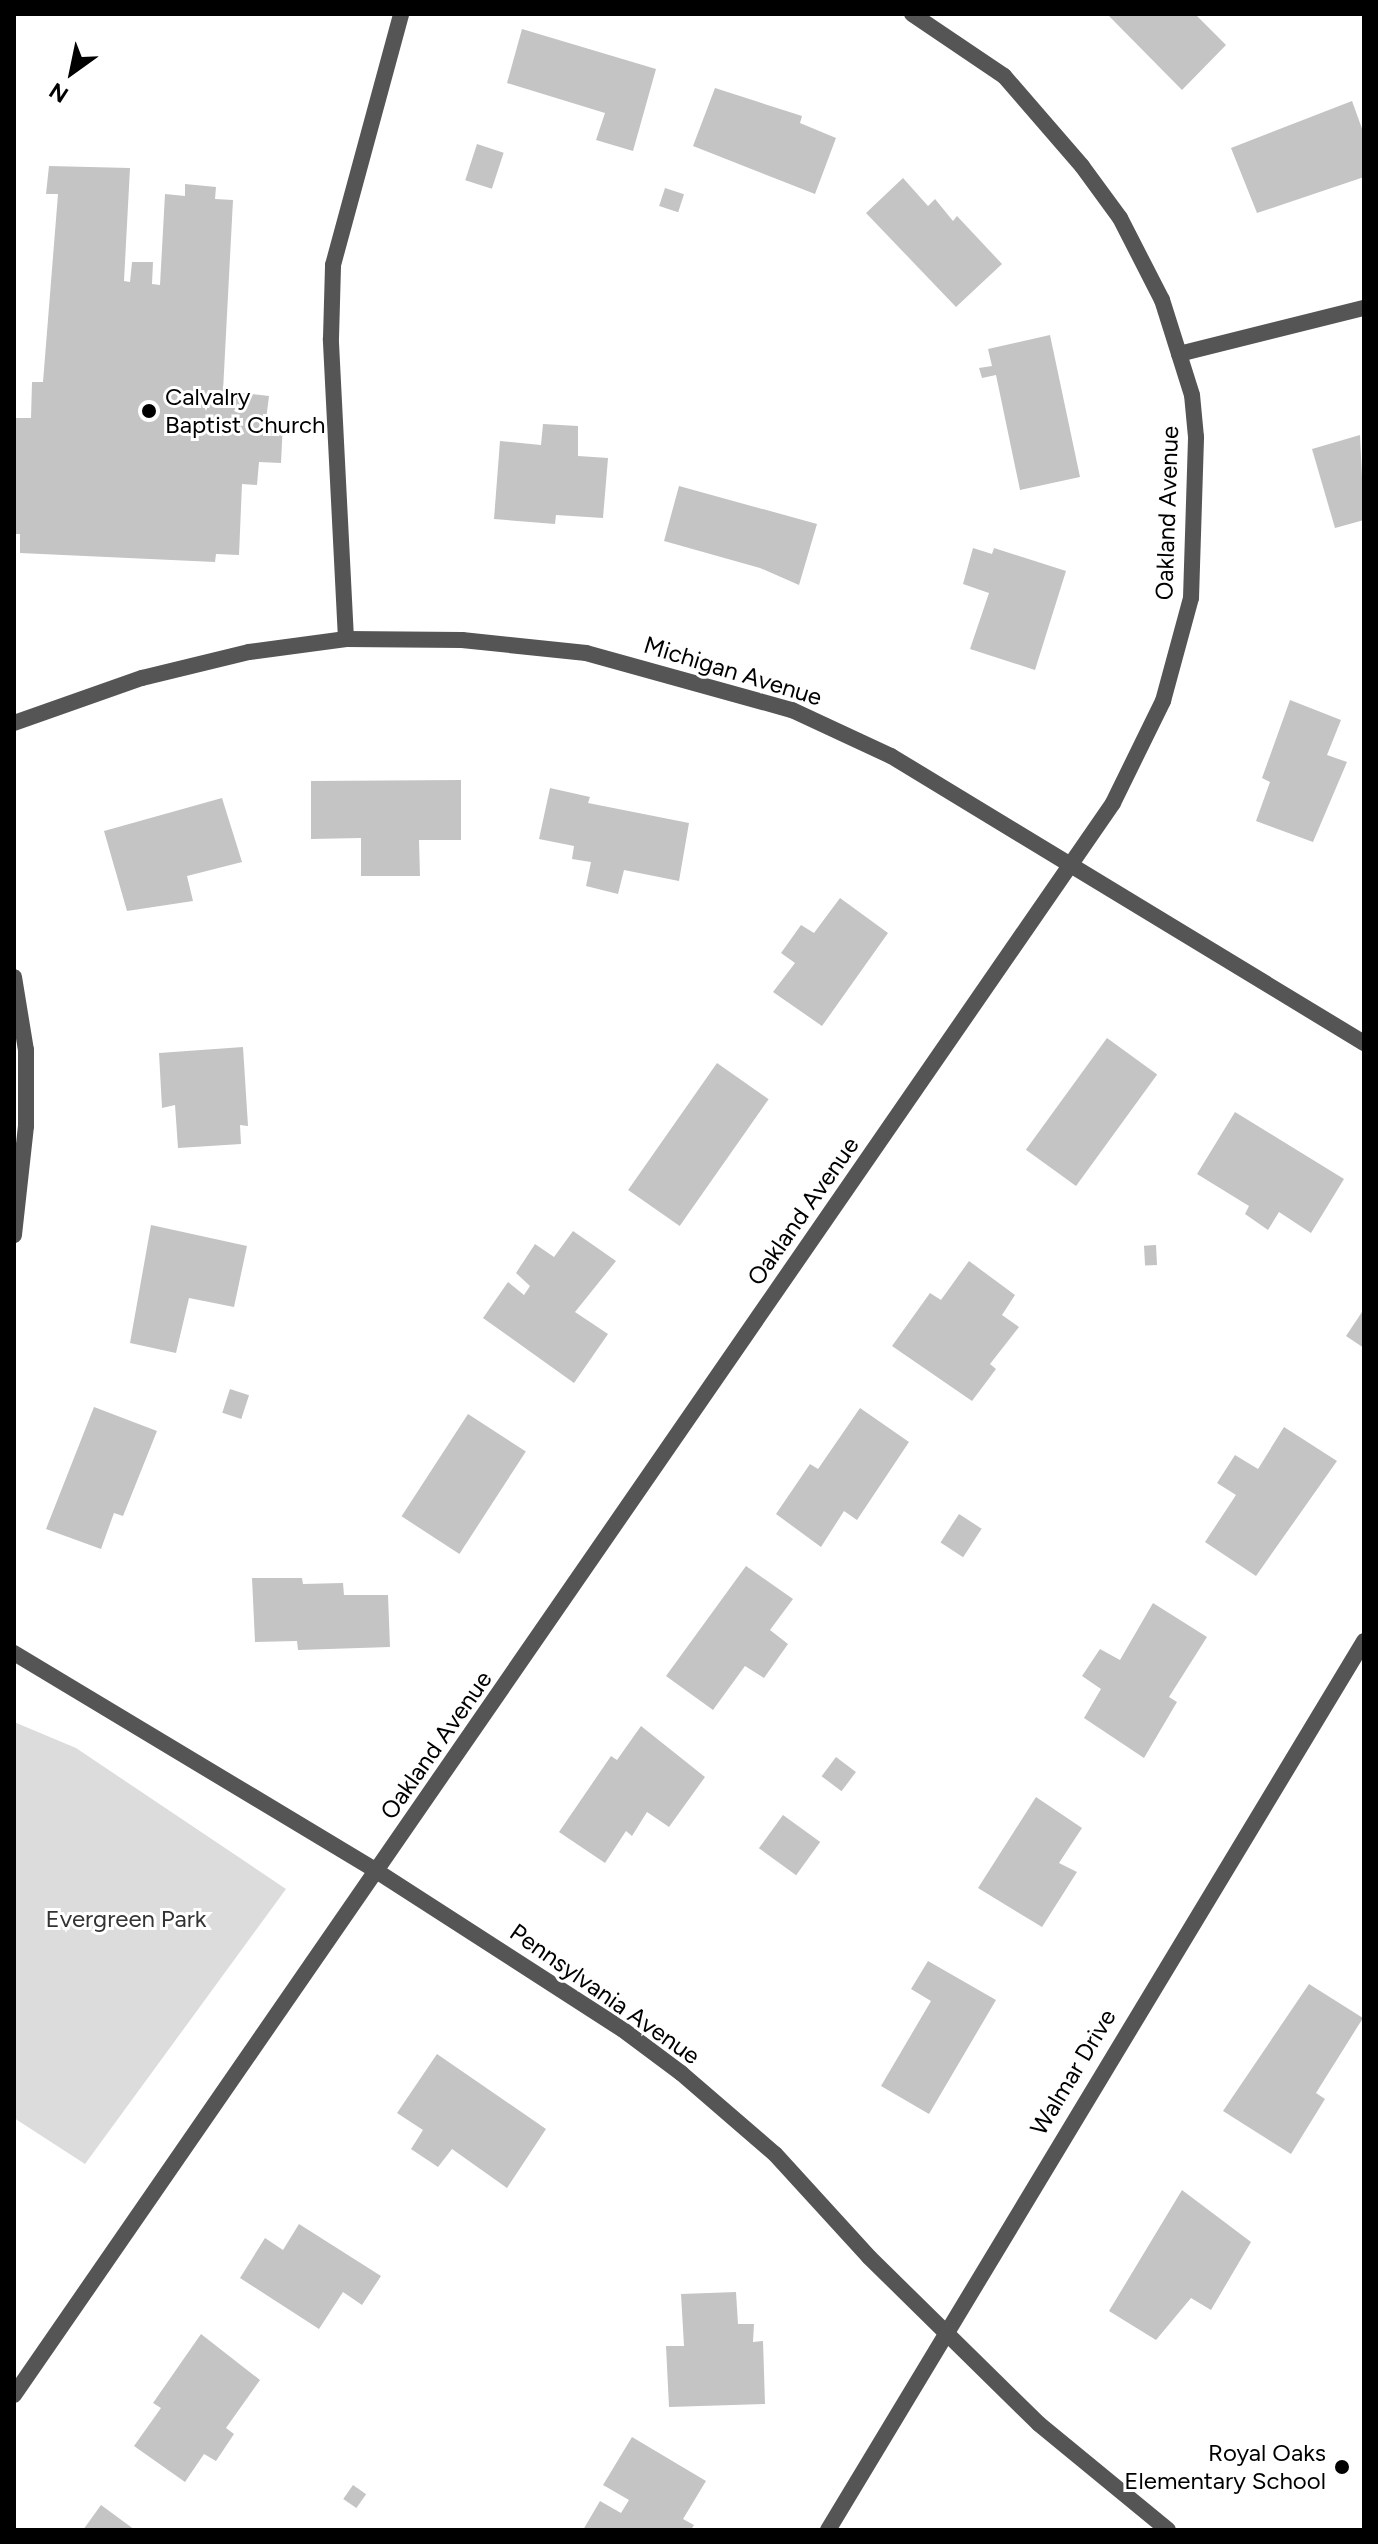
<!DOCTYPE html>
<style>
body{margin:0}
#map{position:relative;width:1378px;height:2544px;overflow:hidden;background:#fff;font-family:Figtree,sans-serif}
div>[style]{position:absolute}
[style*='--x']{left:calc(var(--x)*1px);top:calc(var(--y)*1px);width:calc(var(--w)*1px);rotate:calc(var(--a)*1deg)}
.green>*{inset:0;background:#dcdcdc}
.building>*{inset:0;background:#c4c4c4;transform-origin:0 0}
.service>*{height:16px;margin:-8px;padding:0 8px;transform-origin:8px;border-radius:8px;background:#555}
.minor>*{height:16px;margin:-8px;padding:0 8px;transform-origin:8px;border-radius:8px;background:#555}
.dots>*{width:22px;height:22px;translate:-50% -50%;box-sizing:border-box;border:4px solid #fff;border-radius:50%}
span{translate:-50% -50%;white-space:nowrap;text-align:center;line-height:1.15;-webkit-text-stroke:6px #fff;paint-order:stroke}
.poi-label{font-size:24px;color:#000}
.left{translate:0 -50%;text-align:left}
.right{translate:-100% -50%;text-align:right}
.street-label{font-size:24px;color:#000}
.park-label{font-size:24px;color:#333}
.frame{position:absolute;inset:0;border:16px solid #000;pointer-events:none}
.north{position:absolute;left:32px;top:32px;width:80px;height:80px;-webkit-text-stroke:6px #fff;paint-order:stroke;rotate:213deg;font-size:22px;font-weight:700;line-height:32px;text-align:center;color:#000}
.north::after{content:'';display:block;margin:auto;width:28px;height:36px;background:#000;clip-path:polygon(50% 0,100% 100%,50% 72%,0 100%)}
</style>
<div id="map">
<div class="green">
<i style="clip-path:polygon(14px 1722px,76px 1748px,286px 1889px,85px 2164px,14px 2118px)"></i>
</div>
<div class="building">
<i style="clip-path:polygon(1107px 14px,1195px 14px,1226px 45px,1182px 90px)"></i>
<i style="clip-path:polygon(522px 29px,656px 69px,633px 151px,596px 140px,605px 113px,507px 83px)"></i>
<i style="clip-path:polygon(715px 88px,802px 116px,800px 123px,836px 138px,815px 194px,693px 146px)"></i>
<i style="clip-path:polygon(1352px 101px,1364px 134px,1364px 177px,1257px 213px,1231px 148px)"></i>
<i style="left:477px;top:144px;width:28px;height:38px;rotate:18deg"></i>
<i style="clip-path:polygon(49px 166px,130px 168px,124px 281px,130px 282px,132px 262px,153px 262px,152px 284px,160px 285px,165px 194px,185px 196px,185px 184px,216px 187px,215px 199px,233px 200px,223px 391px,269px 396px,266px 420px,283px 422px,281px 463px,259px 462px,257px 485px,242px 484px,239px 555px,216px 554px,215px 562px,20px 553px,20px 534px,14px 534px,14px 418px,31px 418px,32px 382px,43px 382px,58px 194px,46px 194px)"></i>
<i style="clip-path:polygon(903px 178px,928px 206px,935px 199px,953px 221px,957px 216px,1002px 264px,956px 307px,866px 213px)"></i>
<i style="left:665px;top:188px;width:20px;height:19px;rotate:18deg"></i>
<i style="clip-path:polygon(1050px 335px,1080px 477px,1020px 490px,996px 375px,982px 378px,979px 368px,992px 366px,988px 349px)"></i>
<i style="clip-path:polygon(543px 424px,578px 426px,578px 456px,608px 458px,603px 518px,556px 515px,555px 524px,494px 519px,500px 441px,541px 445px)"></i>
<i style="clip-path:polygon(1360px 435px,1364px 520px,1335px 528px,1312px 449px)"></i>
<i style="clip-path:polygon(679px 486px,817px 524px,799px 585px,760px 568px,664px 541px)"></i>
<i style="clip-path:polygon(973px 548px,992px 554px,994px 548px,1066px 571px,1035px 670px,970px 649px,989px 593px,963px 584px)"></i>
<i style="clip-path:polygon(1290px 700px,1341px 720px,1327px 755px,1347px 762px,1313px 842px,1256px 821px,1270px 782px,1262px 778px)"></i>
<i style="clip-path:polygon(461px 780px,461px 840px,419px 840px,420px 876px,361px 876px,361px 838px,311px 839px,311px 781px)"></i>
<i style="clip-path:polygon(550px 788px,590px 797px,588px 803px,689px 823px,679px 881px,624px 870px,618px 894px,586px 886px,591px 862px,572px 859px,574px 846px,539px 839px)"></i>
<i style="clip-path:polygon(222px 798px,242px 862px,187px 876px,193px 901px,127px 911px,104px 831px)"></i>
<i style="clip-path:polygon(840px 898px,888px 933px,822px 1026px,773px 992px,795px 963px,781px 953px,801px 925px,814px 933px)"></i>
<i style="left:1107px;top:1038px;width:62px;height:138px;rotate:36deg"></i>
<i style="clip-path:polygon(243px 1047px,248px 1126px,240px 1125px,241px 1144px,178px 1148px,175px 1105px,162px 1108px,159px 1053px)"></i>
<i style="left:717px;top:1063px;width:63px;height:155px;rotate:35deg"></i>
<i style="clip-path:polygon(1235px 1112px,1344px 1179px,1311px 1233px,1279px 1212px,1268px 1230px,1245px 1214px,1249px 1206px,1197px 1174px)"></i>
<i style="clip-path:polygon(151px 1225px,247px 1246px,234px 1307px,189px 1298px,176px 1353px,130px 1343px)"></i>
<i style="clip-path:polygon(573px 1231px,616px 1261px,575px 1312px,608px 1334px,574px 1383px,483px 1318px,508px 1282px,524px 1295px,530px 1286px,516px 1273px,535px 1244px,554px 1257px)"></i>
<i style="left:1156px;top:1245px;width:20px;height:12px;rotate:87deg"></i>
<i style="clip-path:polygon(969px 1261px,1015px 1295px,1002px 1315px,1019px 1327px,990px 1364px,996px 1369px,972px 1401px,892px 1346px,930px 1293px,941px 1300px)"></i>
<i style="clip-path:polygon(1364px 1309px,1364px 1348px,1346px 1336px)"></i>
<i style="left:230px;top:1389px;width:20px;height:25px;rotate:18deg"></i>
<i style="clip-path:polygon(94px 1407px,157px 1431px,123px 1516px,114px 1513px,101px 1549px,46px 1529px)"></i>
<i style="clip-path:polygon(860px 1408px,909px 1442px,857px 1520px,844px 1511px,821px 1547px,776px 1514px,810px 1464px,818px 1469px)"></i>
<i style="left:468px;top:1414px;width:69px;height:122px;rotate:33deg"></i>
<i style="clip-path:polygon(1284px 1427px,1337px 1461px,1256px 1576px,1205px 1542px,1236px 1495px,1217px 1483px,1235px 1455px,1258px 1469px)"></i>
<i style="left:959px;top:1514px;width:27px;height:34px;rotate:33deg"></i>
<i style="clip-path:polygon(746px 1566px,793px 1599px,770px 1630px,788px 1644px,764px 1678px,745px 1666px,713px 1710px,666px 1676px)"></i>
<i style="clip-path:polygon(252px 1578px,302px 1578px,303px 1584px,343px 1583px,344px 1595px,388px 1595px,390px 1647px,298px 1650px,297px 1641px,255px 1642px)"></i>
<i style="clip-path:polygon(1153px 1603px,1207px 1637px,1169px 1697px,1177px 1702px,1144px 1758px,1084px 1718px,1101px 1689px,1082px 1676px,1100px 1649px,1120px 1660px)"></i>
<i style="clip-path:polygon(641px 1726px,705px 1777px,669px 1827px,647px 1812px,632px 1836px,626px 1831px,605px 1863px,559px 1832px,611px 1756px,617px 1760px)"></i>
<i style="left:836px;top:1757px;width:25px;height:24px;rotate:37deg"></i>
<i style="clip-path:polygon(1036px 1797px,1082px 1828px,1059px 1863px,1077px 1872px,1042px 1927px,978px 1888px)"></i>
<i style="left:783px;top:1815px;width:46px;height:41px;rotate:36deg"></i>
<i style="clip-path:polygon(928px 1961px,996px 2000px,929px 2114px,881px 2086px,931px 2001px,911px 1989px)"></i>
<i style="clip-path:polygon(1309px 1984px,1363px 2018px,1316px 2093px,1325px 2099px,1291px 2154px,1223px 2111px)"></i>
<i style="clip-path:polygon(437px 2054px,546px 2129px,507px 2188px,452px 2149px,438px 2167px,411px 2149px,423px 2130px,397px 2113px)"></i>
<i style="clip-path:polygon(1182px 2190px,1251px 2242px,1211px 2310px,1191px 2298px,1156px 2340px,1109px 2311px)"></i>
<i style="clip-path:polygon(299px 2224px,381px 2276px,362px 2305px,343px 2292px,319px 2329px,240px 2278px,265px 2238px,283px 2250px)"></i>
<i style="clip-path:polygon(736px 2292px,738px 2324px,754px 2324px,753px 2342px,763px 2341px,765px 2404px,669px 2407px,666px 2346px,684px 2346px,681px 2294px)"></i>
<i style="clip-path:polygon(201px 2334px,260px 2380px,226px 2428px,234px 2434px,216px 2461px,204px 2454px,185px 2482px,134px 2446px,161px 2408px,153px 2403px)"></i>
<i style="clip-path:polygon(632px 2437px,706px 2481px,683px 2519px,694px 2525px,691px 2530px,583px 2530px,600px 2501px,621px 2513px,629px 2500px,603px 2485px)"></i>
<i style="left:353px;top:2485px;width:16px;height:17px;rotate:35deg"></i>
<i style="clip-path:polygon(101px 2505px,135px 2530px,83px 2530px)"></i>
</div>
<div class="service">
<i style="--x:346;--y:639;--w:301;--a:-92.9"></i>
<i style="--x:331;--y:338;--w:73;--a:-88.4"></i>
<i style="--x:333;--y:265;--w:260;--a:-74.8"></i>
</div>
<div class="minor">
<i style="--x:1179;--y:354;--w:191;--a:-14"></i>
<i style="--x:14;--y:723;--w:136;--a:-19.4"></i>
<i style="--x:142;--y:678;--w:110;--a:-13.7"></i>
<i style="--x:249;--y:652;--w:98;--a:-7.6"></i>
<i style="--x:346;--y:639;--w:116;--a:0.5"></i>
<i style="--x:462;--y:640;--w:125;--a:6"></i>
<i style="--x:586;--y:653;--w:214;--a:15.5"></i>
<i style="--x:792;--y:710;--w:109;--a:24.9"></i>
<i style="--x:891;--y:756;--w:553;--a:31.25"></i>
<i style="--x:14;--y:977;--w:74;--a:80.7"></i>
<i style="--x:26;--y:1050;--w:76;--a:90"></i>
<i style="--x:26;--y:1126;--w:110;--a:96.3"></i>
<i style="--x:14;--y:1653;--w:425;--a:31"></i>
<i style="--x:378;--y:1872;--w:290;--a:32.8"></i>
<i style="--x:622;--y:2029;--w:74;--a:36.7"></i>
<i style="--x:681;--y:2073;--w:124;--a:40.8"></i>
<i style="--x:775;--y:2154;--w:139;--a:47.6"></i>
<i style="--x:869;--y:2257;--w:238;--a:44.5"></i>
<i style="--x:1039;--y:2424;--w:167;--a:39.4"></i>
<i style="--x:14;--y:2395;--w:1934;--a:-55.38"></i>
<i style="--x:1113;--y:803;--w:114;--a:-63.9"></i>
<i style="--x:1163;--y:701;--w:107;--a:-74.8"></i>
<i style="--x:1191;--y:598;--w:161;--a:-88.2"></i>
<i style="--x:1196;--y:437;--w:42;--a:-95.4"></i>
<i style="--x:1192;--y:395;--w:100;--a:-107.5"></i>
<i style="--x:1162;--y:300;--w:92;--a:-117.1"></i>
<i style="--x:1120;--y:218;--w:64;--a:-126.2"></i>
<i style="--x:1082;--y:166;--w:119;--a:-130.9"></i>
<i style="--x:1004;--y:76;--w:111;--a:-146"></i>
<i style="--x:828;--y:2530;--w:1038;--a:-58.91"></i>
</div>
<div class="dots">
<i style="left:149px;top:411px;background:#000"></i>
<i style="left:1342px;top:2467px;background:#000"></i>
</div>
<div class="poi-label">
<span class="left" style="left:165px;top:411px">Calvalry<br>Baptist Church</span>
<span class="right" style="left:1326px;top:2467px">Royal Oaks<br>Elementary School</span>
</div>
<div class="street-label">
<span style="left:1167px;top:513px;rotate:-88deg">Oakland Avenue</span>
<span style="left:733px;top:671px;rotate:17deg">Michigan Avenue</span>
<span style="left:803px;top:1211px;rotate:-55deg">Oakland Avenue</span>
<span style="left:436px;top:1745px;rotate:-55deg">Oakland Avenue</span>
<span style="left:605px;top:1994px;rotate:35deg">Pennsylvania Avenue</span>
<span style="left:1073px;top:2072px;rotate:-59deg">Walmar Drive</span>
</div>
<div class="park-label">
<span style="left:126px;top:1919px">Evergreen Park</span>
</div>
<div class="frame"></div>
<div class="north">N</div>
</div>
